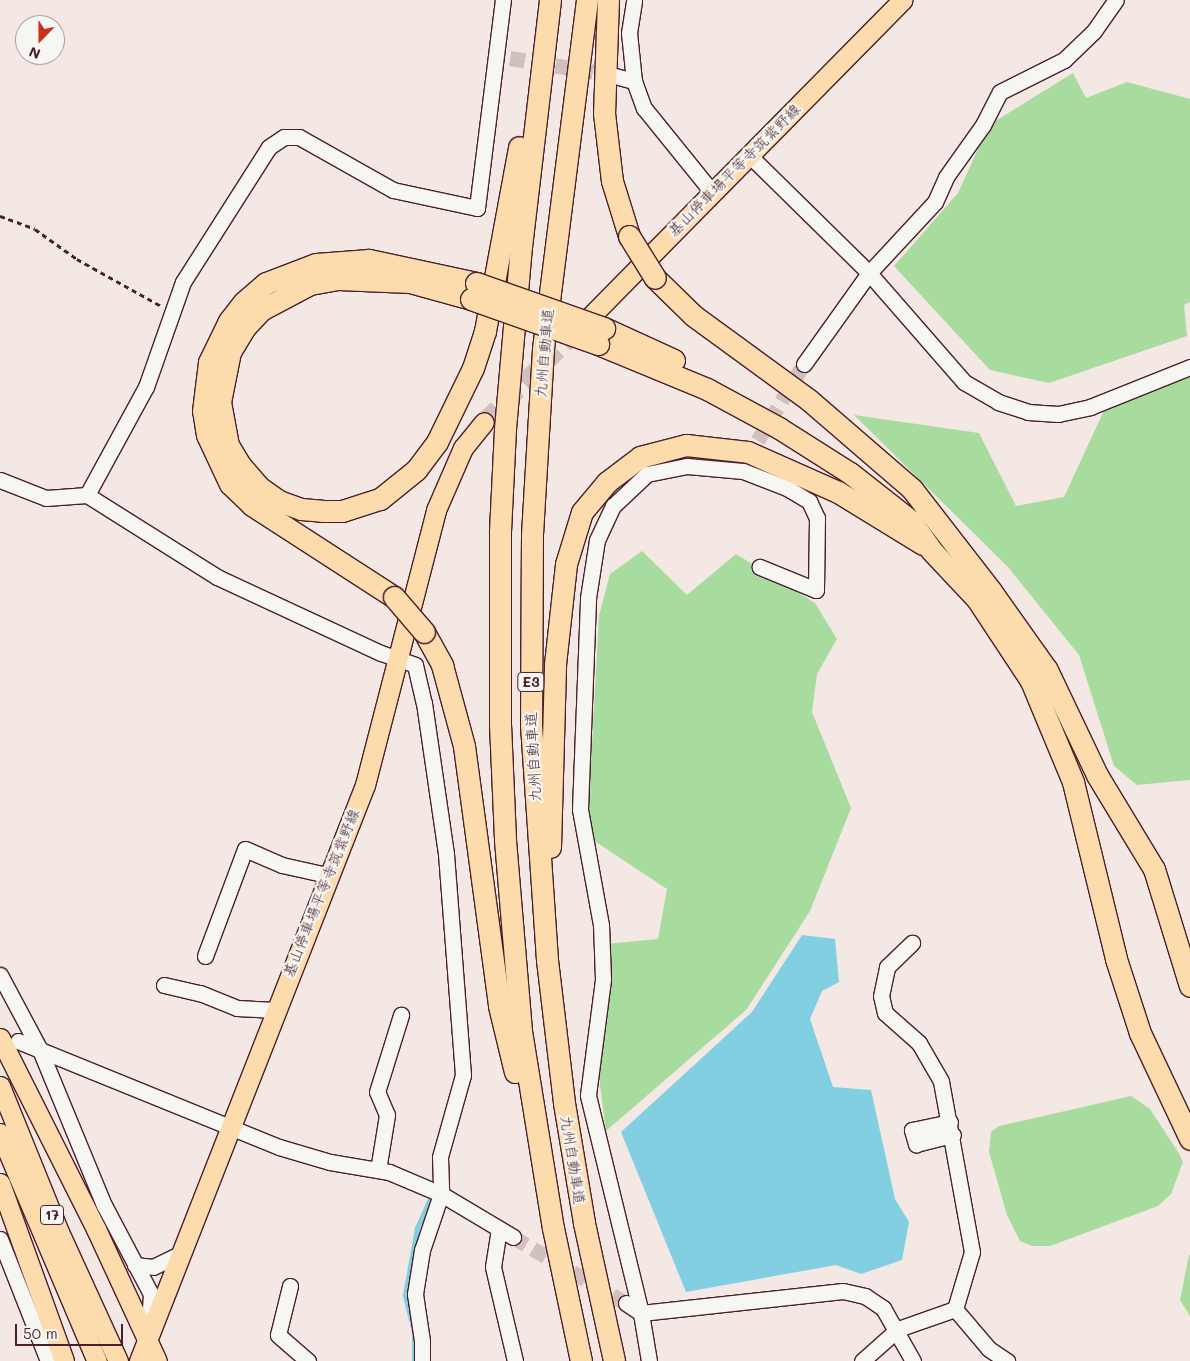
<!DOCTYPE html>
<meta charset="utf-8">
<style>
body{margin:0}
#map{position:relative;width:1190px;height:1361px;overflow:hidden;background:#f3e8e3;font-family:Mali,"Klee One",sans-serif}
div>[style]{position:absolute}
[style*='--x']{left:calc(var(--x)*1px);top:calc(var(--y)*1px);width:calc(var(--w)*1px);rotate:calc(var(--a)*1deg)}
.green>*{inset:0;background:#a8dc9e}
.water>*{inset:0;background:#81cfe0}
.stream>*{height:4.5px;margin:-2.25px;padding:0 2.25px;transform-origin:2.25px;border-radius:2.25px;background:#81cfe0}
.minor-tunnel>*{height:15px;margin-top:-7.5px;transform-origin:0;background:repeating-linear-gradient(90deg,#d1c0be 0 15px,transparent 0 23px)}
.major-tunnel>*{height:19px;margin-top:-9.5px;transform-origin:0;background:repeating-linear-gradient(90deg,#d1c0be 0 19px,transparent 0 28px)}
.path>*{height:2.5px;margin-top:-1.25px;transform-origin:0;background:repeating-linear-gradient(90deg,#4a1f2b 0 5px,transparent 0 9px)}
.roads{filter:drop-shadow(1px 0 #4a1f2b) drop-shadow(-1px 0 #4a1f2b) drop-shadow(0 1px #4a1f2b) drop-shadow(0 -1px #4a1f2b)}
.minor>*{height:15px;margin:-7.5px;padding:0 7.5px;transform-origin:7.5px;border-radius:7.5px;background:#f6f6f2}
.major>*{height:19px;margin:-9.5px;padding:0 9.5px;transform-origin:9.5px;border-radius:9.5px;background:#fcdcac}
.highway>*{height:21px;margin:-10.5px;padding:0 10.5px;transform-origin:10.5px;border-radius:10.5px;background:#fcdcac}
.bridges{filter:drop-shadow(1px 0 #4a1f2b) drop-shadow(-1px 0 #4a1f2b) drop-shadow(0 1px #4a1f2b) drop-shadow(0 -1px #4a1f2b)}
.highway-bridge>*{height:21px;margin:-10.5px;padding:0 10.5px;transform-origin:10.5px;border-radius:10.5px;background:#fcdcac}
span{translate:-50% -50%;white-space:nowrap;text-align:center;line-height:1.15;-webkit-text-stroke:4.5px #f6f6f2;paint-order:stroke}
.shield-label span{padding:1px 4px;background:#f6f6f2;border:1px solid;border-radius:4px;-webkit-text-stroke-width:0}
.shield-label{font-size:14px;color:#4a1f2b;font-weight:700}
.street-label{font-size:15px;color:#4a1f2b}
.north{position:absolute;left:15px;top:15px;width:50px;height:50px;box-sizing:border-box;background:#f6f6f2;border:1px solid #b1a0a2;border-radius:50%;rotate:202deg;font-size:14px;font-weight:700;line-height:20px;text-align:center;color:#4a1f2b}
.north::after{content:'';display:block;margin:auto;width:18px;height:22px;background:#c8321e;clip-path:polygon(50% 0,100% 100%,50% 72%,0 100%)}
.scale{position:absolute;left:15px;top:1324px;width:108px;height:22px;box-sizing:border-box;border:2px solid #4a1f2b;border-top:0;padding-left:6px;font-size:15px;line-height:18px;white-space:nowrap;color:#4a1f2b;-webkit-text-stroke:4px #f6f6f2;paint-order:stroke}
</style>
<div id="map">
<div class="green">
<i style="clip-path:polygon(1073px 73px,1086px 98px,1127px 82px,1190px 99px,1190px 302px,1184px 305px,1187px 336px,1049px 383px,990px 370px,894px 266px,958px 193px,989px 125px)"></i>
<i style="clip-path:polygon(1190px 373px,1190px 780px,1137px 785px,1114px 766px,1079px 655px,1008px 567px,854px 415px,979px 433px,1016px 506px,1064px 497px,1107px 404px)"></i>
<i style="clip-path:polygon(642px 551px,687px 595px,736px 554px,815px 603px,837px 639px,817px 674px,812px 712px,851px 808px,810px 911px,746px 1010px,606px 1131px,596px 1054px,606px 944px,658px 939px,667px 889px,587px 836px,599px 616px,610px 574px)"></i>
<i style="clip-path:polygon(1131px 1096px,1150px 1109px,1180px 1155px,1183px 1162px,1171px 1194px,1158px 1206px,1050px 1246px,1032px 1246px,1020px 1241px,1007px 1215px,989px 1152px,991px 1132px,999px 1126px)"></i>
<i style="clip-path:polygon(1189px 1255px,1190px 1255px,1190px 1316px,1180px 1300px)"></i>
</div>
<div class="water">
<i style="clip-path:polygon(802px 935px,835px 939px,839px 982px,822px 991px,810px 1019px,833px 1087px,871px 1090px,895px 1199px,909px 1222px,902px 1260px,861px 1274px,836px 1265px,686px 1292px,621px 1132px,752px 1012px)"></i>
</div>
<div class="stream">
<i style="--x:414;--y:1361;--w:29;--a:-90"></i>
<i style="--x:414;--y:1332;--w:38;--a:-104"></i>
<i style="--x:405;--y:1295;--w:68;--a:-79.8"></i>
<i style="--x:417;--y:1228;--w:35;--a:-66"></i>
</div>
<div class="minor-tunnel">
<i style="--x:510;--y:58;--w:105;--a:9.3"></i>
<i style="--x:746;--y:460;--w:112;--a:-58.9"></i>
<i style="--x:513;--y:1237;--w:131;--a:30.3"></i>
</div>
<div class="major-tunnel">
<i style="--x:484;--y:422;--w:117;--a:-44.7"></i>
</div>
<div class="path">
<i style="--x:0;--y:216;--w:37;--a:20"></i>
<i style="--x:35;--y:229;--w:52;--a:35.5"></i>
<i style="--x:77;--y:259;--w:96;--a:29.2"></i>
</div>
<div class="roads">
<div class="minor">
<i style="--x:615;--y:76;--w:20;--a:15"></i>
<i style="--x:634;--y:81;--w:29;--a:70"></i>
<i style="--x:644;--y:108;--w:108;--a:51"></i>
<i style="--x:634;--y:81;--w:48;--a:-95.9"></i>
<i style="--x:629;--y:33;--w:33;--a:-81"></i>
<i style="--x:749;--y:155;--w:168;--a:44.5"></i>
<i style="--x:869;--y:273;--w:145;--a:48.9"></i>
<i style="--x:964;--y:382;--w:39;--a:30"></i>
<i style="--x:998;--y:402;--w:32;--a:18"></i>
<i style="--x:1028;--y:412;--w:30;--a:4"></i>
<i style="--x:1058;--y:414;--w:33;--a:-12"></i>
<i style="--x:1090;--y:407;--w:108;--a:-21.8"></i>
<i style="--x:804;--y:364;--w:112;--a:-54.5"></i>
<i style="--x:869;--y:273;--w:97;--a:-47.1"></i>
<i style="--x:935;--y:202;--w:27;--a:-66"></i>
<i style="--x:946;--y:177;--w:64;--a:-54.6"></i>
<i style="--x:983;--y:125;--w:37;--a:-63"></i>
<i style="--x:1000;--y:92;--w:72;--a:-26.6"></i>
<i style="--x:1064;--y:60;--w:42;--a:-44"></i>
<i style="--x:1094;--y:31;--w:38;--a:-55"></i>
<i style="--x:0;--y:480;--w:49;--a:21.4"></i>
<i style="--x:46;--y:498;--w:41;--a:-4.2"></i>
<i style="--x:87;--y:495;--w:154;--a:32.2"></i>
<i style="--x:217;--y:577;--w:181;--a:24.9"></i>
<i style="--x:381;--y:653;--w:36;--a:19"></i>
<i style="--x:415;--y:665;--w:39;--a:77"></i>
<i style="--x:424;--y:703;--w:153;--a:81.7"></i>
<i style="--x:446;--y:854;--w:222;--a:85.6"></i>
<i style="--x:463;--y:1075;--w:85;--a:105.7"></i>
<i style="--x:440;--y:1157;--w:37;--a:88"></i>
<i style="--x:441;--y:1194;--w:59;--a:108.7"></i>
<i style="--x:422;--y:1250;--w:45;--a:99"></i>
<i style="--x:415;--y:1294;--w:48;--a:81.5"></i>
<i style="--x:422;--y:1341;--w:20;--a:90"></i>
<i style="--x:87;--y:495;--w:123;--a:-61.4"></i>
<i style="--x:146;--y:387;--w:111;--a:-70.6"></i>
<i style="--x:183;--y:282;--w:160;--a:-57.5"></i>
<i style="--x:269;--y:147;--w:18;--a:-34"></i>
<i style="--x:284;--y:137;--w:15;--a:0"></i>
<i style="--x:299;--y:137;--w:108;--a:29.4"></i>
<i style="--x:393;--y:190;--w:86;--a:12.1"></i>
<i style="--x:477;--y:208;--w:210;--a:-82.9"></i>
<i style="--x:205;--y:956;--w:114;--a:-69.5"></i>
<i style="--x:245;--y:849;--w:40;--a:23.4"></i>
<i style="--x:282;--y:865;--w:46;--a:12.5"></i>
<i style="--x:0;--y:975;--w:85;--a:61.9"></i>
<i style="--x:40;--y:1050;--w:168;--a:67.6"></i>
<i style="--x:104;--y:1205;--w:101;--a:62.2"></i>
<i style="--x:151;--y:1294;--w:32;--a:94"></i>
<i style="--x:164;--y:985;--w:37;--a:13"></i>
<i style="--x:200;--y:993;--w:40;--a:22"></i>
<i style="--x:237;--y:1008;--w:38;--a:3"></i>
<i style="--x:18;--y:1041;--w:282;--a:22.1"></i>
<i style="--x:279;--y:1147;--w:53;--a:16.4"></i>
<i style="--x:330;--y:1162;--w:60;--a:9.6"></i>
<i style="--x:389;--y:1172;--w:56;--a:22.9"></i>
<i style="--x:441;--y:1194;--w:84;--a:30.8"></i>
<i style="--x:950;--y:1122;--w:39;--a:168"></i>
<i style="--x:912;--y:1130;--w:15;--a:74"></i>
<i style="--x:916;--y:1144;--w:38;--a:-14"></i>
<i style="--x:378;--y:1170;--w:56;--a:-80.7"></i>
<i style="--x:387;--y:1115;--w:25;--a:-113"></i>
<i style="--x:377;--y:1092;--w:81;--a:-72.7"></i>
<i style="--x:499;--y:1229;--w:38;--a:99"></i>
<i style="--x:493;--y:1267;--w:97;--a:76.8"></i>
<i style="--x:0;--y:1239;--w:131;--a:68.5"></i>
<i style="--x:135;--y:1265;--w:18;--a:6"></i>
<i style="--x:153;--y:1267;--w:28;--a:-26"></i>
<i style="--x:290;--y:1286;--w:50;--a:103.8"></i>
<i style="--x:278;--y:1335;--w:40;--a:41"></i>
<i style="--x:626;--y:1303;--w:18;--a:34"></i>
<i style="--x:641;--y:1313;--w:203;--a:-6.2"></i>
<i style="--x:843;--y:1291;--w:23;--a:13"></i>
<i style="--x:865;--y:1296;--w:22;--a:34"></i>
<i style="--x:883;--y:1308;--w:61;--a:60.5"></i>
<i style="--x:955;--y:1309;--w:52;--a:49.6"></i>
<i style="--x:989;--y:1349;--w:22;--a:34"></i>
<i style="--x:649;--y:1361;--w:49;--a:-99.5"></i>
<i style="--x:641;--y:1313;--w:224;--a:-103.7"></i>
<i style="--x:588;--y:1095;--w:117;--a:-82.6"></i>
<i style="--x:603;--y:979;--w:54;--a:-92.1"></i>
<i style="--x:601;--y:925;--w:118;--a:-100.3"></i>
<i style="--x:580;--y:809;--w:211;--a:-87.8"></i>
<i style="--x:588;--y:598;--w:59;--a:-81.2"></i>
<i style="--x:597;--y:540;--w:38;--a:-65"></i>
<i style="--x:613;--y:506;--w:47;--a:-43.3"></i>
<i style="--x:647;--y:474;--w:41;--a:-11.3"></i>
<i style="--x:687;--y:466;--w:56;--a:5.1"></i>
<i style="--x:743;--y:471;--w:47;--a:21.1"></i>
<i style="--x:787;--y:488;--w:26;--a:31"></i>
<i style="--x:809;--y:501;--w:19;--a:65"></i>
<i style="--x:817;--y:518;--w:72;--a:90.8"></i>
<i style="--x:816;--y:590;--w:61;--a:-157.7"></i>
<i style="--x:862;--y:1361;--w:48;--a:-41.6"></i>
<i style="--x:898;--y:1329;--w:60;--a:-19.3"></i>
<i style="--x:955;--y:1309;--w:59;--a:-73.4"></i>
<i style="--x:972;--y:1252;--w:174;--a:-100.3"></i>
<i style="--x:941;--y:1081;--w:44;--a:-120.1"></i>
<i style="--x:919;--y:1043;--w:45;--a:-138.6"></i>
<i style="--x:885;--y:1013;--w:17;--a:-103"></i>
<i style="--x:881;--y:996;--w:30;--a:-78"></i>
<i style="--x:887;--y:967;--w:35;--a:-44"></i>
</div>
<div class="major">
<i style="--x:576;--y:331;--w:465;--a:-45.4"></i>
<i style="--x:0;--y:1038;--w:214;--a:63.3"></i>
<i style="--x:96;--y:1229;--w:145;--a:65.2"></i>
<i style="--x:0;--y:1086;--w:157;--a:68"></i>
<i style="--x:59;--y:1232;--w:142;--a:65.4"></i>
<i style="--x:0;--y:1133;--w:248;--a:67"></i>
<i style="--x:0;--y:1183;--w:189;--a:70.2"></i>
<i style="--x:139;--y:1361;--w:619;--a:-68.58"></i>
<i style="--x:365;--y:785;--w:284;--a:-75.5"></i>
<i style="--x:436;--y:510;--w:68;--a:-66.5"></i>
<i style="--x:463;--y:448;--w:33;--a:-51"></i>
</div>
<div class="highway">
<i style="--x:550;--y:0;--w:248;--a:96.7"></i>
<i style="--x:521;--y:246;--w:184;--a:95"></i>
<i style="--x:505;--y:429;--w:104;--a:92.8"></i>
<i style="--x:500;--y:533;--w:191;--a:90"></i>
<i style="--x:500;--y:724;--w:116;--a:87.5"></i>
<i style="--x:505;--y:840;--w:192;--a:85.2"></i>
<i style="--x:521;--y:1031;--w:200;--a:80.8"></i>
<i style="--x:553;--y:1228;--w:136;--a:78.1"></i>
<i style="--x:587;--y:0;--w:352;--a:97.2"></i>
<i style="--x:543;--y:349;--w:186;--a:93.4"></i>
<i style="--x:532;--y:535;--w:190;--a:90.3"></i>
<i style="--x:531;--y:725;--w:236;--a:86.1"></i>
<i style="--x:547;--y:960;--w:144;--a:83.2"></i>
<i style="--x:564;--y:1103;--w:122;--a:80.5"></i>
<i style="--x:584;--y:1223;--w:141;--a:77.7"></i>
<i style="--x:608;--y:0;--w:113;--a:92"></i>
<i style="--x:604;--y:113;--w:68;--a:83.3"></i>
<i style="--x:612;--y:181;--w:58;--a:72.8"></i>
<i style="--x:655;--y:278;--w:54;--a:44.3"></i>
<i style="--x:694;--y:316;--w:142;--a:36.1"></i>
<i style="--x:809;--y:400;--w:136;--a:40.8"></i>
<i style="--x:912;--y:489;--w:129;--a:52.2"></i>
<i style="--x:991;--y:591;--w:97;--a:54.7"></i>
<i style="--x:1047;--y:670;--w:116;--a:64.5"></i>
<i style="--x:1097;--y:775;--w:110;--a:58.8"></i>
<i style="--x:1154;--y:869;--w:122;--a:72.9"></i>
<i style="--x:471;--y:299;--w:63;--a:-164.4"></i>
<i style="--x:410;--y:282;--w:72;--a:-177.6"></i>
<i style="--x:338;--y:279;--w:28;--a:170"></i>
<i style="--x:310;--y:284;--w:55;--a:152"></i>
<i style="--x:261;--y:310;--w:23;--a:133"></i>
<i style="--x:245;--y:327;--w:29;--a:121"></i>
<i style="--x:230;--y:352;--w:51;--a:101.3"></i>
<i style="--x:220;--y:402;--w:44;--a:79.5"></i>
<i style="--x:228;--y:445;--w:23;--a:59"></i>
<i style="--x:240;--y:465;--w:29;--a:49"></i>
<i style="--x:259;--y:487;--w:24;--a:35"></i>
<i style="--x:279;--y:501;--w:23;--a:20"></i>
<i style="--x:301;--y:509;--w:21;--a:5"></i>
<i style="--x:322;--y:511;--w:20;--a:0"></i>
<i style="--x:342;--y:511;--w:40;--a:-18"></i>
<i style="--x:380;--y:499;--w:46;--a:-38.9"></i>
<i style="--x:416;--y:470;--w:35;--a:-53"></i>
<i style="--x:437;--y:442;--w:82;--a:-64.1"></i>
<i style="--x:473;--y:368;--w:39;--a:-72"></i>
<i style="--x:485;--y:331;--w:187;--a:-79.5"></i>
<i style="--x:604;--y:328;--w:77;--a:24.6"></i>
<i style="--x:598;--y:344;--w:118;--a:22.4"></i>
<i style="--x:707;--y:389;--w:82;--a:28.4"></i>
<i style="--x:779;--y:428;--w:84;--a:32.4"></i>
<i style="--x:850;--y:473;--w:78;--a:38.2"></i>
<i style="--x:911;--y:521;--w:35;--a:55"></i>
<i style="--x:931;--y:550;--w:67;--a:46.8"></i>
<i style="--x:977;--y:599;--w:98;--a:56.6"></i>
<i style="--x:1031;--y:681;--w:109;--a:67.4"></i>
<i style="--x:1073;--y:782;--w:182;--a:76.3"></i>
<i style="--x:1116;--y:959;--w:78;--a:72"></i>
<i style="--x:1140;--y:1033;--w:117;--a:64.7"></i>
<i style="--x:394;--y:597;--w:169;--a:-147.1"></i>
<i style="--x:252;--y:505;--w:30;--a:-136"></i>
<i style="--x:230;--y:484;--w:54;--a:-115.1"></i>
<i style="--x:207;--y:435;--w:24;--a:-99"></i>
<i style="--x:203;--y:411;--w:49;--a:-83"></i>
<i style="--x:209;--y:362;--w:46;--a:-64"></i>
<i style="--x:229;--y:321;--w:24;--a:-52"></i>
<i style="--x:244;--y:302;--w:29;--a:-41"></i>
<i style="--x:266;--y:283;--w:53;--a:-20.8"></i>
<i style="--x:316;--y:264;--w:53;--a:-4.3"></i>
<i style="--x:369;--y:260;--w:109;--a:12.1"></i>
<i style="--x:424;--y:632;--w:38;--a:61"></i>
<i style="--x:442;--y:665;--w:84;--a:74.8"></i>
<i style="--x:464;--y:746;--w:262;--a:82.3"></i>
<i style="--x:499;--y:1006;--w:68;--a:76.4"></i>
<i style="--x:550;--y:847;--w:183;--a:-88.4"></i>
<i style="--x:555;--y:664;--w:101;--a:-83.7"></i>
<i style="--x:566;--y:564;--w:54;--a:-72.9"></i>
<i style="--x:582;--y:512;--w:39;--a:-50"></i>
<i style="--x:607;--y:482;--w:41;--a:-37.1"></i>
<i style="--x:640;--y:457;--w:48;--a:-14.6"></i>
<i style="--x:686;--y:445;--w:62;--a:6.4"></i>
<i style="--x:748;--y:452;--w:98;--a:24"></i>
<i style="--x:838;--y:492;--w:100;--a:31.5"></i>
</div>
</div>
<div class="bridges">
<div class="highway-bridge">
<i style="--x:629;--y:236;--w:49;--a:58.2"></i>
<i style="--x:476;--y:283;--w:136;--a:19.4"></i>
<i style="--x:471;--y:299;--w:135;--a:19.5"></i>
<i style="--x:394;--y:597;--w:46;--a:49.4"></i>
</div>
</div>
<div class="shield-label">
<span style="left:531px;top:682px">E3</span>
<span style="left:52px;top:1215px">17</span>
</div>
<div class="street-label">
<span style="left:734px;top:170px;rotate:-45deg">基山停車場平等寺筑紫野線</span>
<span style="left:544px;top:353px;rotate:-85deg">九州自動車道</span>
<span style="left:533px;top:757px;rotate:-93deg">九州自動車道</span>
<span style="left:321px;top:893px;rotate:-68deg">基山停車場平等寺筑紫野線</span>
<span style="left:573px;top:1160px;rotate:81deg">九州自動車道</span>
</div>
<div class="north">N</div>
<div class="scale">50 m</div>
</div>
